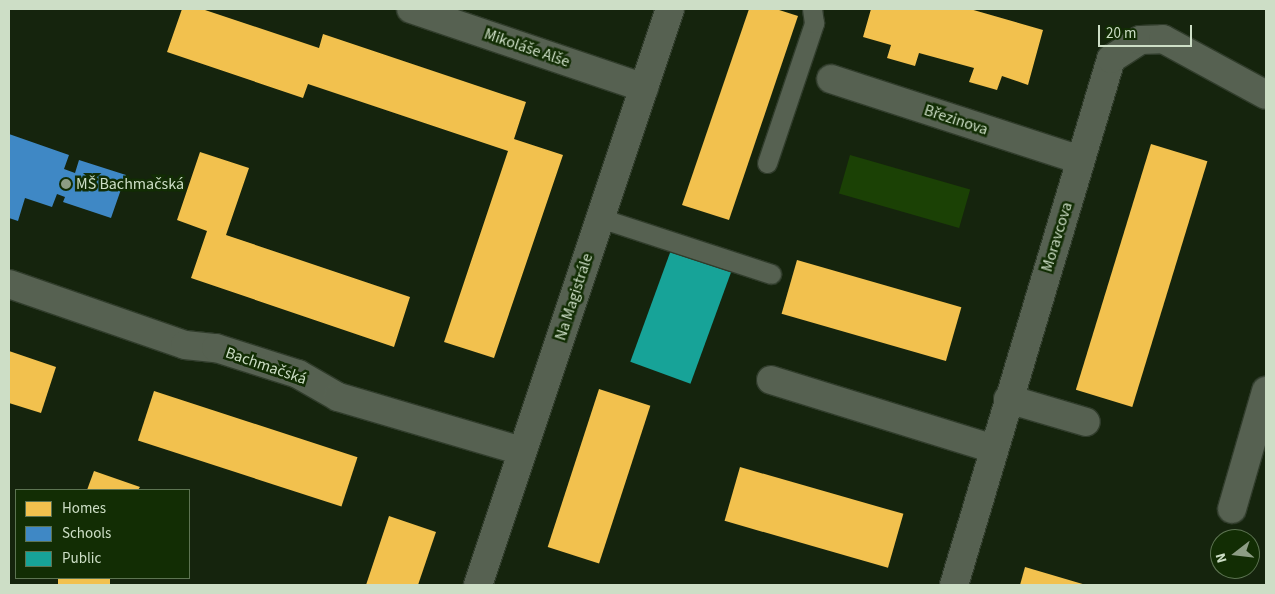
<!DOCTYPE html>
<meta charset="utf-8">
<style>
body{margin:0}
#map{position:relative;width:1275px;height:594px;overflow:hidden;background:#15240d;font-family:"Source Sans 3",sans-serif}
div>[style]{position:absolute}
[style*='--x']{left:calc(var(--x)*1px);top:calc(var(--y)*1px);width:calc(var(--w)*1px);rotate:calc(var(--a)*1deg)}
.green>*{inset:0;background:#1b4105;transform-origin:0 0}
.homes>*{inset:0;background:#f2c14e;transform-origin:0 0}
.schools>*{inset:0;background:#3f88c5}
.public>*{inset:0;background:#17a398;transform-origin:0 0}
.roads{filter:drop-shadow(1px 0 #303c2b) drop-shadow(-1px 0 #303c2b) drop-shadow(0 1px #303c2b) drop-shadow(0 -1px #303c2b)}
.service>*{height:19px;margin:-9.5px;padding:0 9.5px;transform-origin:9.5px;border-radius:9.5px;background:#566151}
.minor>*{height:28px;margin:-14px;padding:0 14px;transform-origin:14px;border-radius:14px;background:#566151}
.dots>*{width:14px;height:14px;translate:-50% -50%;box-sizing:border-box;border:2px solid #122d04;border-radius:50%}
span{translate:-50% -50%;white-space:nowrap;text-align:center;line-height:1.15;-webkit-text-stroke:5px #122d04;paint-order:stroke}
.street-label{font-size:16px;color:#cddec6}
.poi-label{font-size:16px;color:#cddec6}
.left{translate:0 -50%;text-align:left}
.frame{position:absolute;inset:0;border:10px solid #cddec6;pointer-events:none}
.legend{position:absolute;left:15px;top:489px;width:175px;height:90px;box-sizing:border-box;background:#122d04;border:1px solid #5d7452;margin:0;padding:6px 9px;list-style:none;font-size:15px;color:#cddec6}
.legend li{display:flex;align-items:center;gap:10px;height:25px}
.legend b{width:25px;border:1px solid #5d7452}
.north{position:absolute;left:1210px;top:529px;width:50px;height:50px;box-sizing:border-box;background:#122d04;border:1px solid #5d7452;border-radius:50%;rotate:254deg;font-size:14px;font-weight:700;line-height:20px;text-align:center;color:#cddec6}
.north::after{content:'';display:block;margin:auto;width:18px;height:22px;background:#8d9d85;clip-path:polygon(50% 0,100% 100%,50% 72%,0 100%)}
.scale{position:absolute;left:1098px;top:25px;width:94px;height:22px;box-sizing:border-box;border:2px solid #cddec6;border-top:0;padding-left:6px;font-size:15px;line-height:18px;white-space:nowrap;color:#cddec6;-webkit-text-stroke:4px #122d04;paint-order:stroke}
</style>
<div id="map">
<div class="green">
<i style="left:850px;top:155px;width:125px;height:40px;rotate:16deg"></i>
</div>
<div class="homes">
<i style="clip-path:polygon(182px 9px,202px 9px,319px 48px,323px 34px,526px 102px,514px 139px,563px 155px,494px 358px,444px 342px,508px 151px,308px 84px,303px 98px,167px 52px)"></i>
<i style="clip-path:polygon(749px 9px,776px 9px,798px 16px,729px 220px,682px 205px)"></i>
<i style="clip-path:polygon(871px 9px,970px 9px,1043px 30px,1028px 85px,1002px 76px,997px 90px,969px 82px,974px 68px,919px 53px,915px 66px,887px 58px,891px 45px,863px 37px)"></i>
<i style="left:1151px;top:144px;width:59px;height:257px;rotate:17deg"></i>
<i style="clip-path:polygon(200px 152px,249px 168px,226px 235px,410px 297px,394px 347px,191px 278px,207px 231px,177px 220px)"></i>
<i style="left:797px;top:260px;width:171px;height:56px;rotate:16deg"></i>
<i style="clip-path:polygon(9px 351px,56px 367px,41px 413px,9px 403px)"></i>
<i style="left:599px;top:389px;width:54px;height:166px;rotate:18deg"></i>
<i style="left:154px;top:391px;width:214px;height:52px;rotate:18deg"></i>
<i style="left:740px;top:467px;width:170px;height:56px;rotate:16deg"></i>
<i style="clip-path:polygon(94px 471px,140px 487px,138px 490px,87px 490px)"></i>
<i style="clip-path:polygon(389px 516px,436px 532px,418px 585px,366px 585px)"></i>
<i style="clip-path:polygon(1025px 567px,1086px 585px,1020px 585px)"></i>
<i style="left:58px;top:578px;width:52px;height:7px"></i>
</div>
<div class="schools">
<i style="clip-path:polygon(9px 134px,69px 155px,64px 169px,75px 173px,79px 160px,126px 175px,111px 218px,63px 202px,65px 197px,57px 194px,52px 207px,25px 198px,18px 221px,9px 218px)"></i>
</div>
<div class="public">
<i style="left:671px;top:250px;width:64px;height:119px;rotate:20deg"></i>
</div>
<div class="roads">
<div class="service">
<i style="--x:767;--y:163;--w:148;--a:-71.4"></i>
<i style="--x:814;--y:23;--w:14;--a:-98"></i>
<i style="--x:600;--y:218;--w:180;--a:18.1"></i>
</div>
<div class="minor">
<i style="--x:411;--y:9;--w:246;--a:18.7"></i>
<i style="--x:831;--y:79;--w:262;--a:18"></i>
<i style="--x:9;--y:284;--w:186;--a:19.1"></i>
<i style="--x:185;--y:345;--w:31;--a:6"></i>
<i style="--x:216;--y:348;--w:86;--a:17.6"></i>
<i style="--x:298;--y:374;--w:46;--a:29.9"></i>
<i style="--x:338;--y:397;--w:192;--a:16.4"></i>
<i style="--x:771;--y:380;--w:233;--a:17.2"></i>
<i style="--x:1008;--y:399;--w:81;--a:16.4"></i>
<i style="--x:1232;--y:509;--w:123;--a:-73.9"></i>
<i style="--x:478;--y:585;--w:607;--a:-71.57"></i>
<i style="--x:954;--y:585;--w:549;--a:-73.38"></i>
<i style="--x:1111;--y:59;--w:35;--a:-33"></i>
<i style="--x:1140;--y:40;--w:23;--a:-2"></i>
<i style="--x:1163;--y:39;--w:117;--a:28.5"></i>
</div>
</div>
<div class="dots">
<i style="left:66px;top:184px;background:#8d9d85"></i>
</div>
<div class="street-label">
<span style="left:527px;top:48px;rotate:19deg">Mikoláše Alše</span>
<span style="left:956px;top:120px;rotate:18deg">Březinova</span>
<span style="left:1057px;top:237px;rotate:-73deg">Moravcova</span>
<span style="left:574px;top:297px;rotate:-72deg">Na Magistrále</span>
<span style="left:266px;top:366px;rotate:19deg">Bachmačská</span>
</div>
<div class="poi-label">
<span class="left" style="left:76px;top:184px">MŠ Bachmačská</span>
</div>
<div class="frame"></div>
<ul class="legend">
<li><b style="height:14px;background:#f2c14e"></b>Homes</li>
<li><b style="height:14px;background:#3f88c5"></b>Schools</li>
<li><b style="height:14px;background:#17a398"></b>Public</li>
</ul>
<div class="north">N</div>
<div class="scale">20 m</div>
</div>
